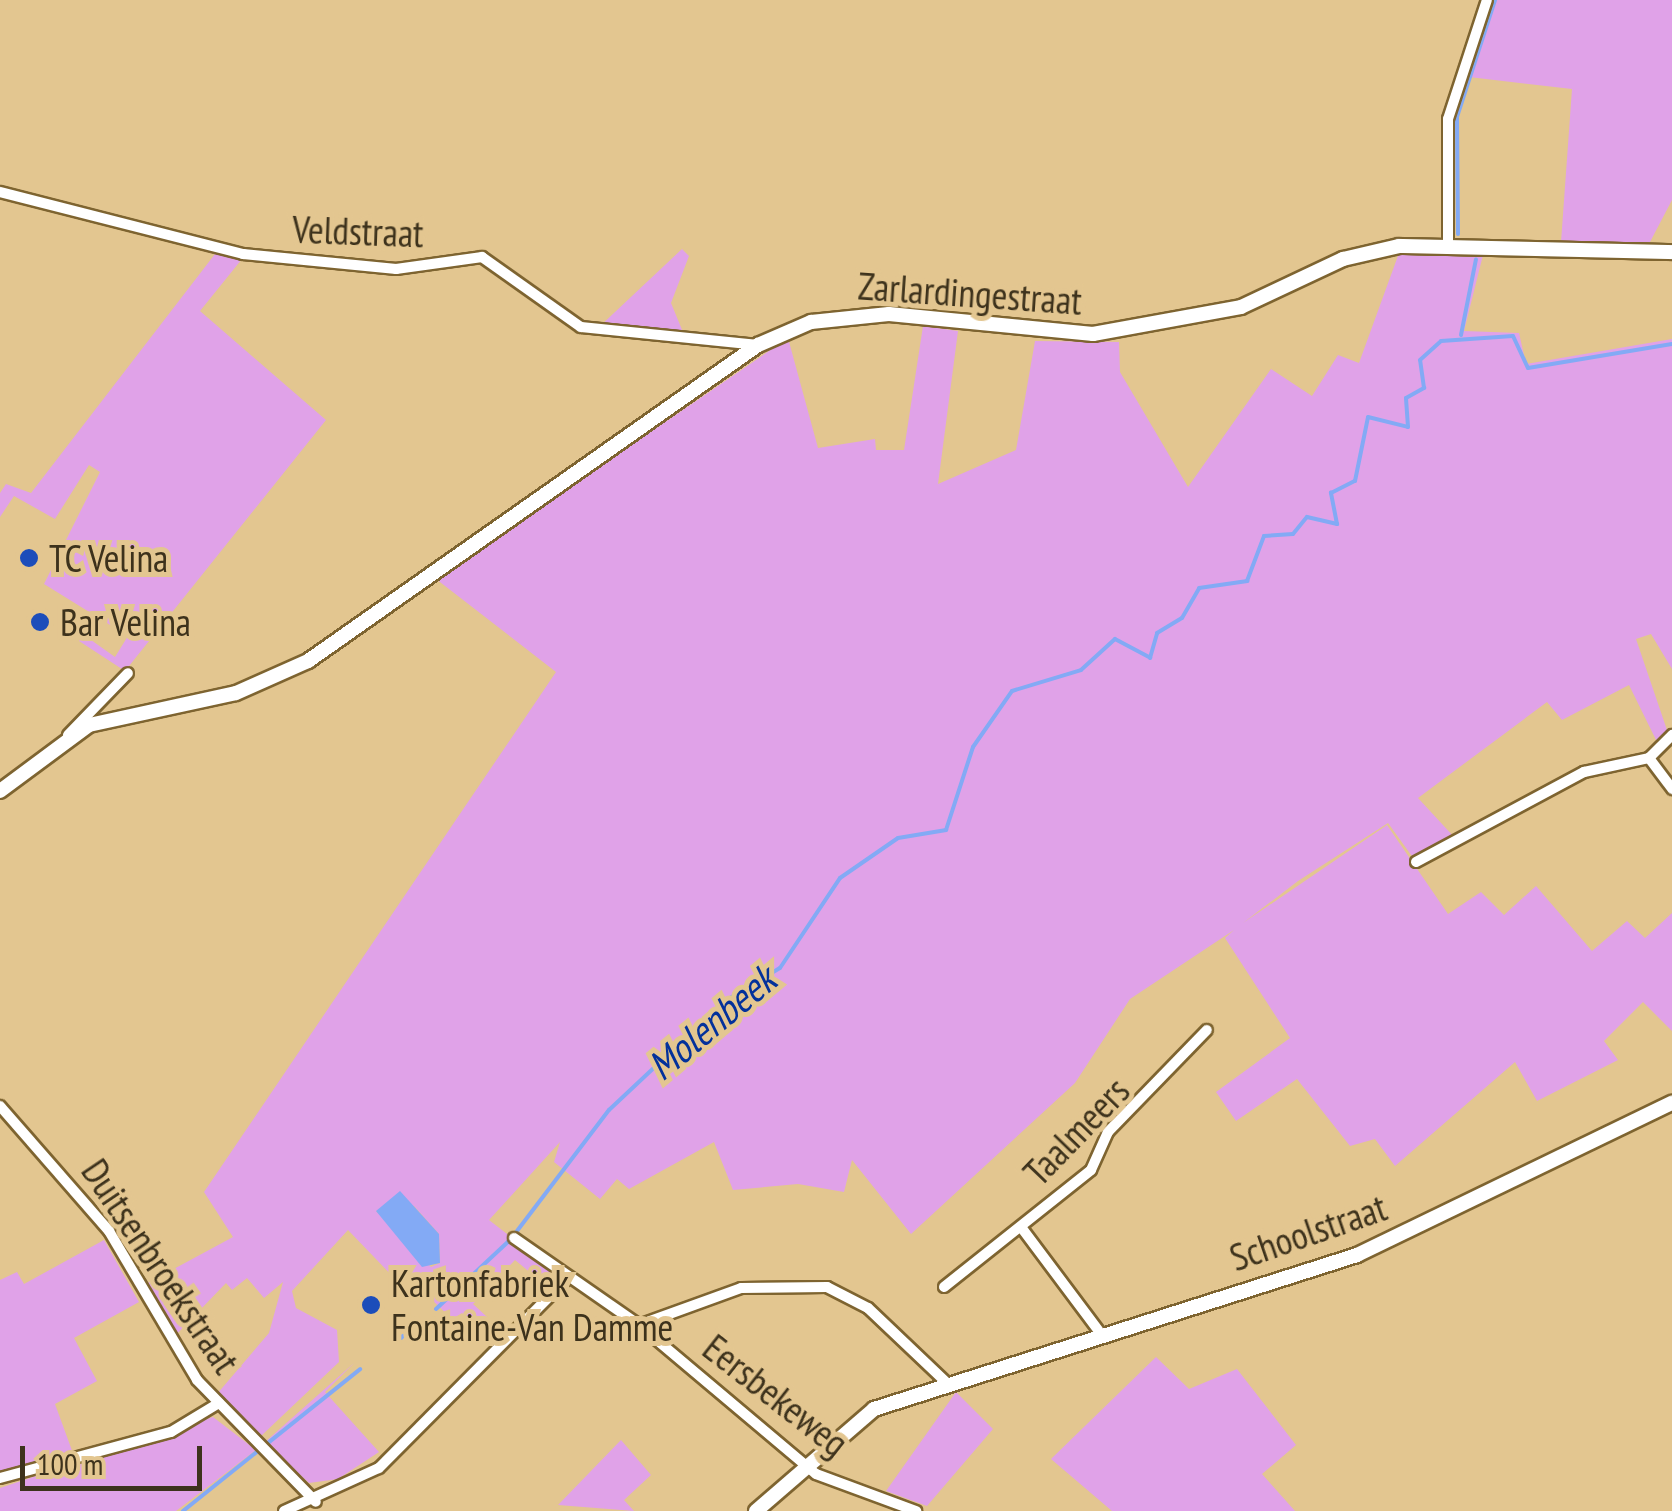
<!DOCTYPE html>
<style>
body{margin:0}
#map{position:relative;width:1672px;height:1511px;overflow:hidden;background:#e3c690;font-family:"PT Sans Narrow",sans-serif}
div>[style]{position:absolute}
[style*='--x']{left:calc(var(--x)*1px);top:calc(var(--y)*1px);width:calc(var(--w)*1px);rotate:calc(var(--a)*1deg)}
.green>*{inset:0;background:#e0a2e8}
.water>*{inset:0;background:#83aaf5}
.stream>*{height:4px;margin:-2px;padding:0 2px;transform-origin:2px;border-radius:2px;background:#83aaf5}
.roads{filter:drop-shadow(2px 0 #7e6430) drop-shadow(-2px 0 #7e6430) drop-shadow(0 2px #7e6430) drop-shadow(0 -2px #7e6430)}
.street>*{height:10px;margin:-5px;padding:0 5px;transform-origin:5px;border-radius:5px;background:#fff}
.secondary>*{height:14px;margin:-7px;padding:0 7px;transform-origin:7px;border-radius:7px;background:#fff}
.dots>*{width:28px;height:28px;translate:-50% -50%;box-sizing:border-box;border:5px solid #e3c690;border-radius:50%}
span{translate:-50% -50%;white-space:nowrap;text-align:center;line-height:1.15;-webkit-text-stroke:10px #e3c690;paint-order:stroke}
.street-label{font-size:38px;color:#3d321c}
.poi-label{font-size:38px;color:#3d321c}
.left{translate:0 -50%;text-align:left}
.water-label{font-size:40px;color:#03319b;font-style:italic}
.scale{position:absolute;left:20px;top:1446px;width:182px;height:45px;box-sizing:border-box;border:5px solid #3d321c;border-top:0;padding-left:12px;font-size:30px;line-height:35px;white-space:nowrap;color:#3d321c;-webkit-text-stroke:8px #e3c690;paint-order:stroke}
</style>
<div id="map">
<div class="green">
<i style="clip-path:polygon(1490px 0,1672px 0,1672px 200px,1650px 242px,1561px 242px,1572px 89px,1469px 77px)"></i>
<i style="clip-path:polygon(682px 249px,689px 256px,671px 303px,685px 337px,598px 328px)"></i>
<i style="clip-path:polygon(evenodd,1399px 253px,1483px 255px,1464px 331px,1519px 333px,1526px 364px,1672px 339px,1672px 669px,1651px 634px,1636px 639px,1668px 733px,1658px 744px,1629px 685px,1562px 720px,1547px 702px,1418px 798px,1455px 838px,1414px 859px,1388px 823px,1298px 881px,1243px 923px,1387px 825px,1448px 914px,1481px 892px,1504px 915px,1536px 886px,1592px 951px,1627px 921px,1645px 938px,1672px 913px,1672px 1031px,1643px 1002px,1604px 1041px,1618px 1060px,1537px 1101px,1515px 1062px,1395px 1166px,1375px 1139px,1350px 1146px,1297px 1079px,1236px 1121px,1216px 1092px,1290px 1038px,1225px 938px,1234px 930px,1130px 999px,1075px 1083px,911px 1234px,852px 1160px,844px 1192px,798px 1184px,733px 1190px,714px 1142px,629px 1189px,617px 1179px,600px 1199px,554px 1162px,560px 1142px,489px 1220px,554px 1270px,543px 1283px,515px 1260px,473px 1304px,499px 1328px,488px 1338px,462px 1313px,452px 1319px,408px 1277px,400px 1284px,348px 1230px,292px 1291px,296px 1308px,337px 1330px,339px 1362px,261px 1436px,217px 1394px,269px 1333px,283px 1282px,264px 1298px,247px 1278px,232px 1290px,226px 1283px,173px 1338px,146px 1284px,233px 1237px,204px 1192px,556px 672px,436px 579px,788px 338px,818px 448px,875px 439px,876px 450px,904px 450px,923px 326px,958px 331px,938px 484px,1016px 450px,1035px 341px,1119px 342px,1120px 372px,1188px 487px,1271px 369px,1312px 396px,1338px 355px,1359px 363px,1399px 253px,414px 1206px,439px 1234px,440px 1263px,431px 1267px,376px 1211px,414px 1206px)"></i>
<i style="clip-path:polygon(215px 254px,242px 259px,200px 311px,326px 420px,125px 671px,79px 641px,84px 635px,115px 657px,128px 636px,44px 584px,100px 472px,89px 465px,55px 519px,14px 496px,0 517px,0 493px,6px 484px,31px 493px)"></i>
<i style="clip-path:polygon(104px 1240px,139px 1302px,74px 1338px,97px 1381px,55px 1404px,74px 1456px,0 1476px,0 1280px,17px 1272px,24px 1284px)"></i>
<i style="clip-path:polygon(1156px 1357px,1189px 1389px,1237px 1369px,1296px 1445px,1262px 1474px,1295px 1511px,1112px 1511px,1051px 1459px)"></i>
<i style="clip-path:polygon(354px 1363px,325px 1392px,379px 1452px,338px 1479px,309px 1483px,265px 1442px)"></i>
<i style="clip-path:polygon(956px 1392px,993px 1429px,927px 1506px,886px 1491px)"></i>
<i style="clip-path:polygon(213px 1417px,256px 1450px,176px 1511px,0 1511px,0 1488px)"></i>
<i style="clip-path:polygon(621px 1440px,651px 1475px,624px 1500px,634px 1511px,558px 1505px)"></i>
</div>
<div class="water">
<i style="clip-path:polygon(400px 1191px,439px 1234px,440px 1263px,422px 1267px,376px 1211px)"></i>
</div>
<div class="stream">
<i style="--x:1458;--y:234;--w:117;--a:-90.5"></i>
<i style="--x:1457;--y:117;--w:123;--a:-72"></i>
<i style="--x:1461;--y:335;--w:77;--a:-78.8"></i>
<i style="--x:517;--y:1231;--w:152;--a:-52.8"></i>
<i style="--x:609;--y:1110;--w:159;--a:-43.2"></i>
<i style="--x:725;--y:1001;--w:64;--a:-31"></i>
<i style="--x:780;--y:968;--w:108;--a:-56.3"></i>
<i style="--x:840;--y:878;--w:70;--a:-34.6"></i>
<i style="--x:898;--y:838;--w:49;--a:-9.5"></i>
<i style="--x:946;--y:830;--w:87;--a:-72"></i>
<i style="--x:973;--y:747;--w:68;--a:-55.1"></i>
<i style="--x:1012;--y:691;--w:72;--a:-16.9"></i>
<i style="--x:1081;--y:670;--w:46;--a:-42.4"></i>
<i style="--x:1115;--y:639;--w:40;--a:28"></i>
<i style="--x:1150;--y:658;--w:26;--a:-74"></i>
<i style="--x:1157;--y:633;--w:29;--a:-31"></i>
<i style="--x:1182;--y:618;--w:34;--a:-60"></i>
<i style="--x:1199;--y:588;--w:49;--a:-8.3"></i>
<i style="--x:1247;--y:581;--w:48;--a:-69.3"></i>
<i style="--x:1264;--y:536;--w:29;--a:-4"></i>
<i style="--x:1293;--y:534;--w:22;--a:-51"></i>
<i style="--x:1307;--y:517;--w:31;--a:13"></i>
<i style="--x:1337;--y:524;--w:32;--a:-101"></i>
<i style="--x:1331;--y:493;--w:27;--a:-27"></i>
<i style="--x:1355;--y:481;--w:65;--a:-78.5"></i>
<i style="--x:1368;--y:417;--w:41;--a:14"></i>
<i style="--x:1408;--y:427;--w:29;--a:-94"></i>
<i style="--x:1406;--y:398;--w:21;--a:-29"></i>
<i style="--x:1424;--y:388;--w:28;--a:-98"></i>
<i style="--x:1420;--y:360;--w:28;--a:-42"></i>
<i style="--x:1441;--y:341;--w:72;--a:-4"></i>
<i style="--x:1513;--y:336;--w:35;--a:65"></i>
<i style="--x:1528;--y:368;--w:146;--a:-9.5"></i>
<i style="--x:436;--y:1309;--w:100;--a:-43"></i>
<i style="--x:401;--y:1338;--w:20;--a:-45"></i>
<i style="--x:183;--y:1511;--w:227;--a:-38.7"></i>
</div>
<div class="roads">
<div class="street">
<i style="--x:0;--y:192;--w:251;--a:14.3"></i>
<i style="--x:243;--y:254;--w:154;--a:5.6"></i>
<i style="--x:396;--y:269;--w:87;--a:-7.9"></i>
<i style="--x:482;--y:257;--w:121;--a:35.3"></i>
<i style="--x:581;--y:327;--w:178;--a:5.8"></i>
<i style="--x:1448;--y:245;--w:126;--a:-90"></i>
<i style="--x:1448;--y:119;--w:125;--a:-71.9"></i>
<i style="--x:68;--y:735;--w:86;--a:-45.9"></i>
<i style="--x:1649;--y:758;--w:39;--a:53"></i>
<i style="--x:1416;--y:862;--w:191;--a:-28.2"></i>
<i style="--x:1584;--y:772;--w:66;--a:-12.2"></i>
<i style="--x:1649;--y:758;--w:33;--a:-45"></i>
<i style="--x:0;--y:1106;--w:166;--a:48.9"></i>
<i style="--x:109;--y:1231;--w:173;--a:59.4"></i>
<i style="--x:197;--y:1380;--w:170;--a:45.7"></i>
<i style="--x:1021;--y:1227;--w:129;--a:53.2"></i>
<i style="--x:514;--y:1238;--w:152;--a:34.8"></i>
<i style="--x:639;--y:1325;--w:231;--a:40.1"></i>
<i style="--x:816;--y:1474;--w:107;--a:20.3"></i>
<i style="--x:944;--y:1287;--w:188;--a:-38.5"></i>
<i style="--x:1091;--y:1170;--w:42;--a:-65.9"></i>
<i style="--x:1108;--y:1132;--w:142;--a:-45.9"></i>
<i style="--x:639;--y:1325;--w:109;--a:-19.9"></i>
<i style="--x:741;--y:1288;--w:86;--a:-0.7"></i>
<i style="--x:827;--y:1287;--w:46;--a:27.1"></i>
<i style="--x:868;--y:1308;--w:109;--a:43.5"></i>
<i style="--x:0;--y:1478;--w:177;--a:-15.1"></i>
<i style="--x:171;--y:1432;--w:56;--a:-31.1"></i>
<i style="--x:284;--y:1511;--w:104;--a:-24.4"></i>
<i style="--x:379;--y:1468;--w:264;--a:-45.2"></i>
</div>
<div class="secondary">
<i style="--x:0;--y:791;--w:111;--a:-36.6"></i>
<i style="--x:89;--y:725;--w:150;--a:-12.3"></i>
<i style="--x:236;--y:693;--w:79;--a:-24"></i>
<i style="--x:308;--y:661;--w:550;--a:-35.08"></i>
<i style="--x:758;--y:345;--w:58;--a:-23.5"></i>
<i style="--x:811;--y:322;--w:78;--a:-5.9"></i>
<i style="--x:889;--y:314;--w:205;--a:5.6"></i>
<i style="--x:1093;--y:334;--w:150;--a:-10.3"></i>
<i style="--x:1241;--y:307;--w:113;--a:-25.2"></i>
<i style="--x:1343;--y:259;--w:57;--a:-13.1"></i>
<i style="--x:1399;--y:246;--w:273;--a:1.3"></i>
<i style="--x:756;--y:1511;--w:156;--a:-40.8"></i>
<i style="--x:874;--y:1409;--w:507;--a:-17.68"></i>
<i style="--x:1357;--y:1255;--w:350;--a:-25.8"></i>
</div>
</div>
<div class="dots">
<i style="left:29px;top:558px;background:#1c4dba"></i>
<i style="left:40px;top:622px;background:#1c4dba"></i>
<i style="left:371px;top:1305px;background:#1c4dba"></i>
</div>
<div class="street-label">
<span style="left:358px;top:231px;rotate:2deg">Veldstraat</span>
<span style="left:970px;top:293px;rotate:4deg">Zarlardingestraat</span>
<span style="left:1076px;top:1131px;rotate:-46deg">Taalmeers</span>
<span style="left:1308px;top:1232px;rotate:-19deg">Schoolstraat</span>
<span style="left:161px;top:1266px;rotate:56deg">Duitsenbroekstraat</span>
<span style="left:776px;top:1395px;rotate:38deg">Eersbekeweg</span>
</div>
<div class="poi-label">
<span class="left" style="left:49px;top:558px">TC Velina</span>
<span class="left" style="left:60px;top:622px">Bar Velina</span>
<span class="left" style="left:391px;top:1305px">Kartonfabriek<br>Fontaine-Van Damme</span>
</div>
<div class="water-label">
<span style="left:711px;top:1022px;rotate:-40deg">Molenbeek</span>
</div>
<div class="scale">100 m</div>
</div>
